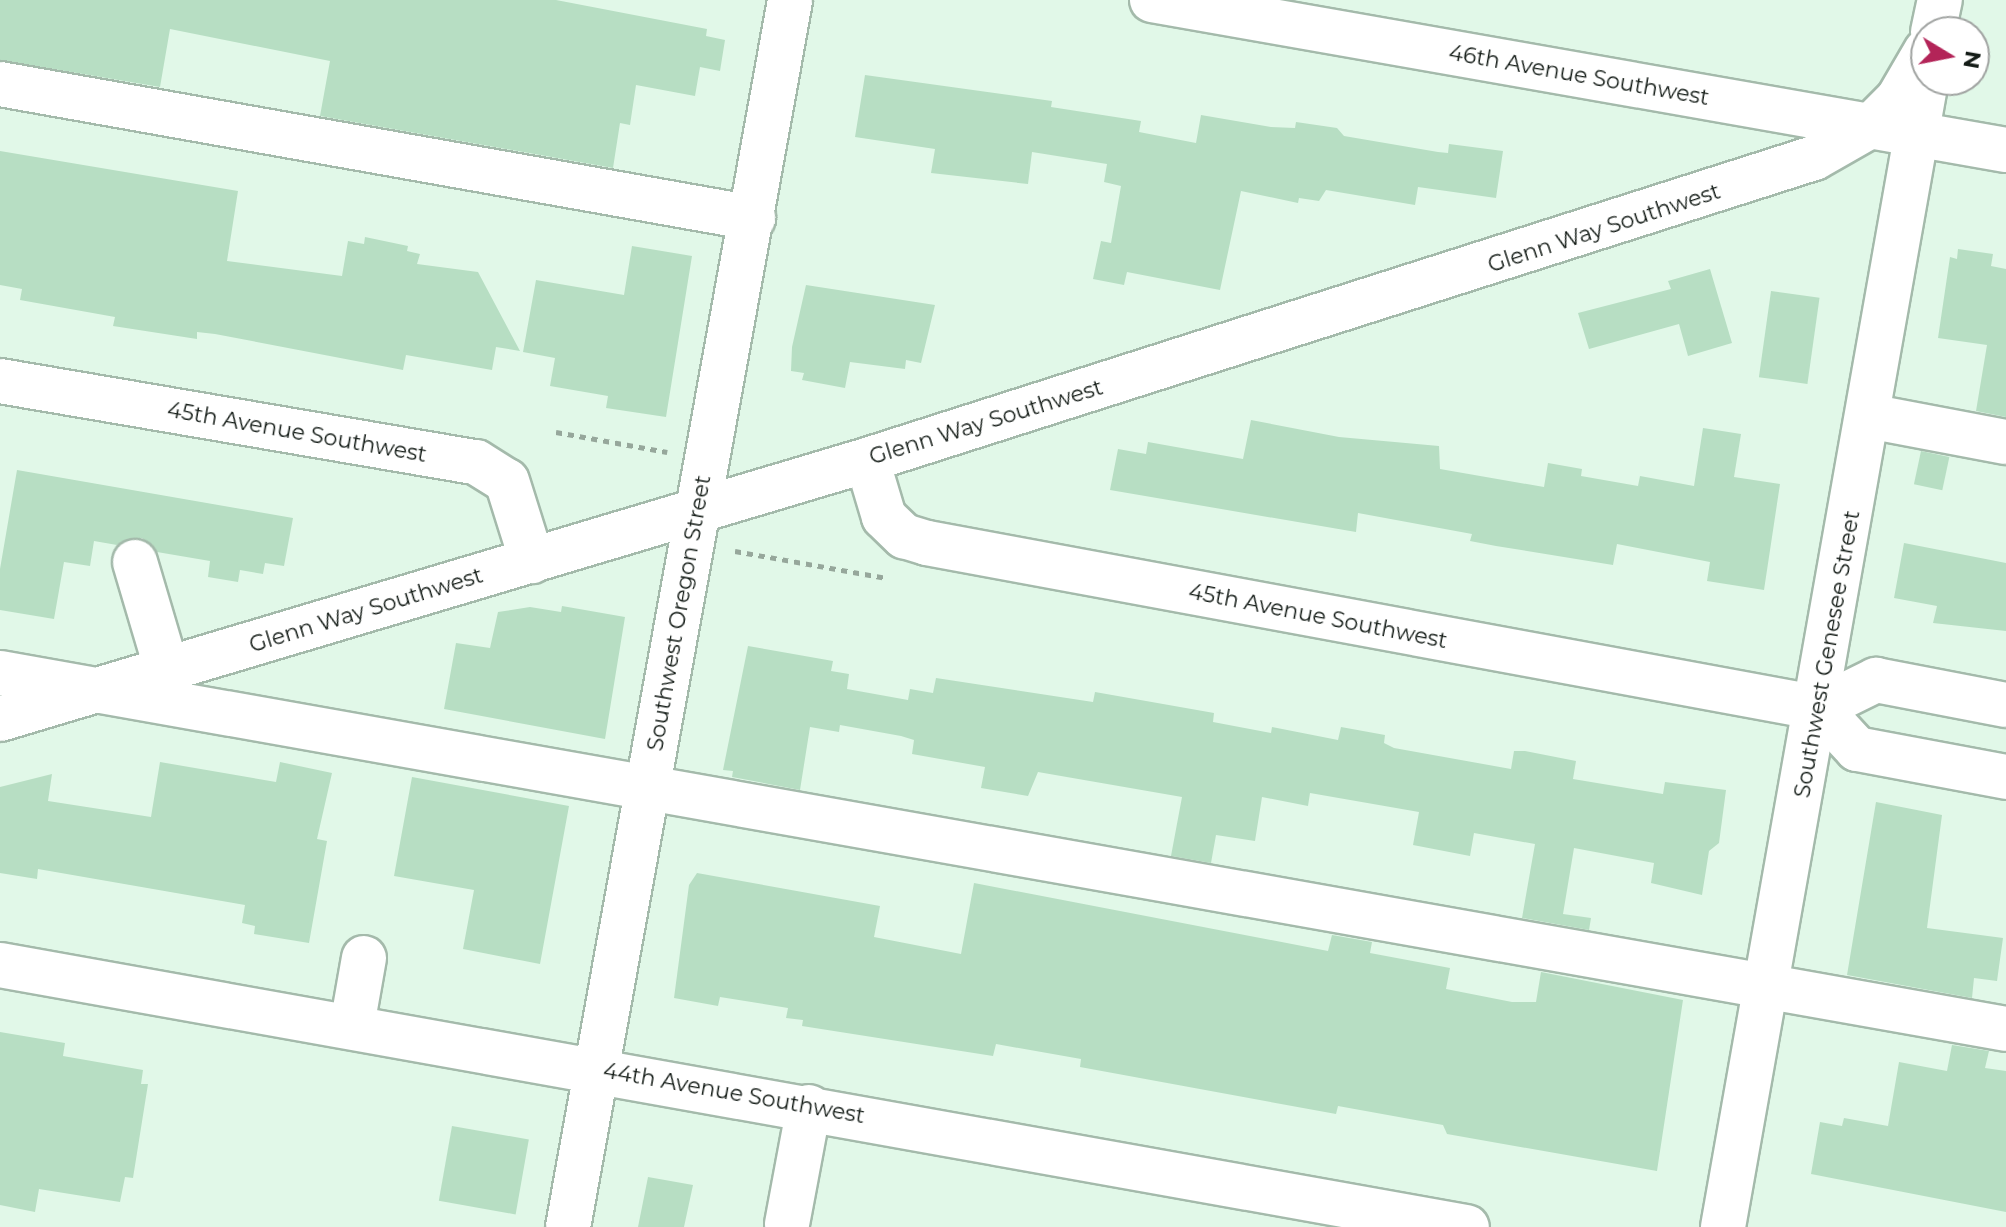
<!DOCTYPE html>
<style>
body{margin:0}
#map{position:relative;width:2006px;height:1227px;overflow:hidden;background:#e1f8e8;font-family:Montserrat,sans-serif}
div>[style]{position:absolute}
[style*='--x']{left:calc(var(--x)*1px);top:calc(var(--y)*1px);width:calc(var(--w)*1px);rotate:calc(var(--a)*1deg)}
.building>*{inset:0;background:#b7dec3;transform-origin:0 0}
.path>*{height:5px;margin-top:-2.5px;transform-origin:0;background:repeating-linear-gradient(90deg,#96a79b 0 6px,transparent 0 12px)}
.roads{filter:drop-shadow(2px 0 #a4baab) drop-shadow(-2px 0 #a4baab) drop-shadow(0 2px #a4baab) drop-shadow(0 -2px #a4baab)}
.minor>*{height:44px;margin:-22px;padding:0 22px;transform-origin:22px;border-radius:22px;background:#fff}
span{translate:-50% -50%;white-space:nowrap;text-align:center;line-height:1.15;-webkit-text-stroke:8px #fff;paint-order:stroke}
.street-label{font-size:22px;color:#141c17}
.north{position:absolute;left:1910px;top:16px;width:80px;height:80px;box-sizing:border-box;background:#fff;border:2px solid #a1a4a2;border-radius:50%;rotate:100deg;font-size:22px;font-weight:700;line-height:32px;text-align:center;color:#141c17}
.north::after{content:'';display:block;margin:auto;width:28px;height:36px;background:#b32458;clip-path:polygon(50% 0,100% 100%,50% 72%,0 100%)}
</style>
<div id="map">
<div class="building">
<i style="clip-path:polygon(0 0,556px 0,707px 29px,706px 36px,725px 40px,720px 71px,700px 67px,695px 96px,636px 85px,630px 125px,620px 123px,613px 168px,320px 116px,330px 61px,170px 29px,160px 87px,0 60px)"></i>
<i style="clip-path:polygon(865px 75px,1052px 101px,1051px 107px,1141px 121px,1139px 132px,1196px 143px,1201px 115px,1271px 127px,1295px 128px,1296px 122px,1337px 128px,1344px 136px,1438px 152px,1448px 153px,1449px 144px,1503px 151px,1496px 198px,1418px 187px,1415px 205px,1326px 190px,1319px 201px,1299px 198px,1298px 203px,1241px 191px,1220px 290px,1127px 272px,1124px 285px,1093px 279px,1101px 241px,1111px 243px,1121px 186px,1104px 182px,1107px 164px,1032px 152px,1028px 184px,931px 173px,935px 149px,855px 137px)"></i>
<i style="clip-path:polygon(0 151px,238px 191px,227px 261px,342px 276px,348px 241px,364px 244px,365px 237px,408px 246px,407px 251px,420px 254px,417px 264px,478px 272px,520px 351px,496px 347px,492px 370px,406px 355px,403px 370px,215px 334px,197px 332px,197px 339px,113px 326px,115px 317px,20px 300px,22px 289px,0 285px)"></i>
<i style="clip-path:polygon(632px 246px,692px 256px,666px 417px,606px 408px,608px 396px,550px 386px,555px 358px,523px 352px,536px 280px,624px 295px)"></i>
<i style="clip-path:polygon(1958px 249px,1993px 254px,1991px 266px,2006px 269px,2006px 417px,1976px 411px,1987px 345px,1938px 338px,1950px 257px,1957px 259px)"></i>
<i style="clip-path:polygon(1710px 269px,1732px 343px,1688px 356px,1679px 324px,1589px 349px,1578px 313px,1671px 289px,1668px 281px)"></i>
<i style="clip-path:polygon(806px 285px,935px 305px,921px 363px,906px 360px,905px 369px,850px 362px,845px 388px,802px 380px,804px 373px,791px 371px,792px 347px)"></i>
<i style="left:1771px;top:291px;width:49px;height:87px;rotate:8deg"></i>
<i style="clip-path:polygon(1251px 420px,1339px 437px,1439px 446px,1440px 469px,1544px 487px,1548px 463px,1582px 469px,1581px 476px,1638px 486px,1640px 476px,1694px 486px,1703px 428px,1741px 434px,1734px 477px,1780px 484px,1764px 590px,1707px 581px,1710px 562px,1617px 544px,1613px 565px,1496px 546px,1470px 541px,1472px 534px,1358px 513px,1356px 532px,1110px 490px,1118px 449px,1146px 454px,1148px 442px,1243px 459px)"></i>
<i style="left:1921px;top:451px;width:29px;height:34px;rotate:12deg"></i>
<i style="clip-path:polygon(17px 470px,293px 518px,284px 566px,265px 563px,263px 574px,240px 570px,238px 582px,208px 577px,210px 561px,157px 552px,142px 538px,117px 545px,94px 541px,90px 566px,64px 562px,54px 619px,0 610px,0 569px)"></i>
<i style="clip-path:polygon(1904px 543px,2006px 563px,2006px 631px,1933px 623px,1937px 606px,1894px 598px)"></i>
<i style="clip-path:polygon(562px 606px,625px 617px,605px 739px,444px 709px,456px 643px,490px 648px,498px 612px,530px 607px,561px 612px)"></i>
<i style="clip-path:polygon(748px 646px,833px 661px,831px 671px,849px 674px,847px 689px,908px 700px,910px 689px,933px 693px,936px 678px,1093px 702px,1095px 692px,1214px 713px,1213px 722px,1271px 733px,1272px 727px,1338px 740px,1341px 727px,1385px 735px,1384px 743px,1394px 748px,1511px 769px,1514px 751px,1525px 751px,1576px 761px,1573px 779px,1663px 794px,1665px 782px,1726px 790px,1719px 843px,1709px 851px,1702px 895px,1651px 883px,1654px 863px,1574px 848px,1563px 914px,1591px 918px,1589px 930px,1522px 918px,1535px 844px,1474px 833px,1470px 856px,1413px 845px,1419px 812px,1310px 793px,1308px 806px,1262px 797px,1255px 841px,1216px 835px,1211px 863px,1171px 856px,1182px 797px,1038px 772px,1028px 796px,981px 788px,985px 767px,912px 754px,914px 740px,901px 736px,840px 725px,839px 732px,810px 727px,800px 790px,732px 777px,733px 771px,723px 770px)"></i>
<i style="clip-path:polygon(160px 762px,276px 782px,280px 762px,332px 773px,317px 839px,327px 841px,309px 943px,254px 934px,255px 926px,242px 923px,245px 905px,38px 869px,37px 879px,0 873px,0 787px,52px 774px,48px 801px,151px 817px)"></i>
<i style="clip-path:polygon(412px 777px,569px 806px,540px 964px,463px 949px,474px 890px,394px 876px)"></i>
<i style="clip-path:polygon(1876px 802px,1942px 815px,1927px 928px,2003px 938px,1997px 981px,1974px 978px,1972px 998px,1847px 975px)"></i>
<i style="clip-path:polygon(697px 873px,880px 906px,874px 937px,961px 954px,974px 883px,1328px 951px,1332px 935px,1372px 942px,1370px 953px,1450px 968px,1446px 989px,1512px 1002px,1536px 1002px,1541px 972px,1683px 1000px,1657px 1171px,1447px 1134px,1443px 1125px,1338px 1106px,1336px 1114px,1080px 1067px,1081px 1059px,996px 1044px,993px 1056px,802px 1026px,803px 1020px,786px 1018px,788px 1008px,720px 997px,718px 1006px,674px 998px,689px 885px)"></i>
<i style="clip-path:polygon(0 1032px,65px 1043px,63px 1056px,143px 1070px,141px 1084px,148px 1084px,133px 1178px,125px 1177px,120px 1202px,39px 1189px,35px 1212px,0 1205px)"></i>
<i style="clip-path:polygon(1952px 1045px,1989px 1051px,1985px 1068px,2006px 1071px,2006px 1212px,1811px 1174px,1820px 1122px,1842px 1126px,1844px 1118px,1888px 1126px,1899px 1062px,1947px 1071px)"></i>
<i style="left:452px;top:1126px;width:78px;height:76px;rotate:10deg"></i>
<i style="clip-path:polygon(648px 1177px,693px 1185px,684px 1227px,638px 1227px)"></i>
</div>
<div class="path">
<i style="--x:556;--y:432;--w:113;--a:10.2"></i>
<i style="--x:735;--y:551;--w:154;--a:10.1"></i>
</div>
<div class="roads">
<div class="minor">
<i style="--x:1152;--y:0;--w:867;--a:9.96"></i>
<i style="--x:1933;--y:32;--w:33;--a:-78"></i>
<i style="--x:0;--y:84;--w:765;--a:10.09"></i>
<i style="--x:0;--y:381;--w:483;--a:9.7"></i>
<i style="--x:476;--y:462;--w:36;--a:32"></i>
<i style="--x:507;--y:481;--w:84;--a:72.6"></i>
<i style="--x:1868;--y:416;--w:140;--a:10.7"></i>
<i style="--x:867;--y:460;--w:59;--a:73.4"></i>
<i style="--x:884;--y:517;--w:28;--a:44"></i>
<i style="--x:904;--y:536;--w:24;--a:17"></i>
<i style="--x:927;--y:543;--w:907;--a:10.48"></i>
<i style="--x:1819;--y:708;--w:64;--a:-26.2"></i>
<i style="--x:1876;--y:680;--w:132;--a:10.9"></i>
<i style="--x:135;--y:562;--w:113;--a:73.5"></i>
<i style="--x:0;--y:673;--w:2037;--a:10.06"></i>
<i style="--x:1819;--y:708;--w:56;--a:47.2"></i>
<i style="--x:1857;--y:749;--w:152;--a:10.6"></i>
<i style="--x:0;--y:719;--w:905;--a:-16.63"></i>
<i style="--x:867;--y:460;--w:994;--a:-17.69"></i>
<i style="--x:1814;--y:158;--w:67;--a:-29.6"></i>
<i style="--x:1872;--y:125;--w:37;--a:-45"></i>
<i style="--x:1898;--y:99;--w:56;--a:-59.7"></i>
<i style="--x:0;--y:965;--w:1490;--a:10.13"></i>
<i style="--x:352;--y:1026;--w:69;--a:-80"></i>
<i style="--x:787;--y:1224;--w:119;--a:-79.4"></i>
<i style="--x:568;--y:1227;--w:1247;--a:-79.74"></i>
<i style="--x:1723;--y:1227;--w:1165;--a:-79.96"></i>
</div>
</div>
<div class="street-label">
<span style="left:1579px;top:75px;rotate:10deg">46th Avenue Southwest</span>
<span style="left:1604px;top:228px;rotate:-18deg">Glenn Way Southwest</span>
<span style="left:986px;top:422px;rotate:-17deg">Glenn Way Southwest</span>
<span style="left:297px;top:432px;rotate:10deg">45th Avenue Southwest</span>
<span style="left:366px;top:610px;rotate:-17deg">Glenn Way Southwest</span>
<span style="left:679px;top:613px;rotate:-80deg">Southwest Oregon Street</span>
<span style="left:1318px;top:616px;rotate:11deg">45th Avenue Southwest</span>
<span style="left:1827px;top:654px;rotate:-80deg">Southwest Genesee Street</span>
<span style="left:734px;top:1093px;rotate:10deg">44th Avenue Southwest</span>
</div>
<div class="north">N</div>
</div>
